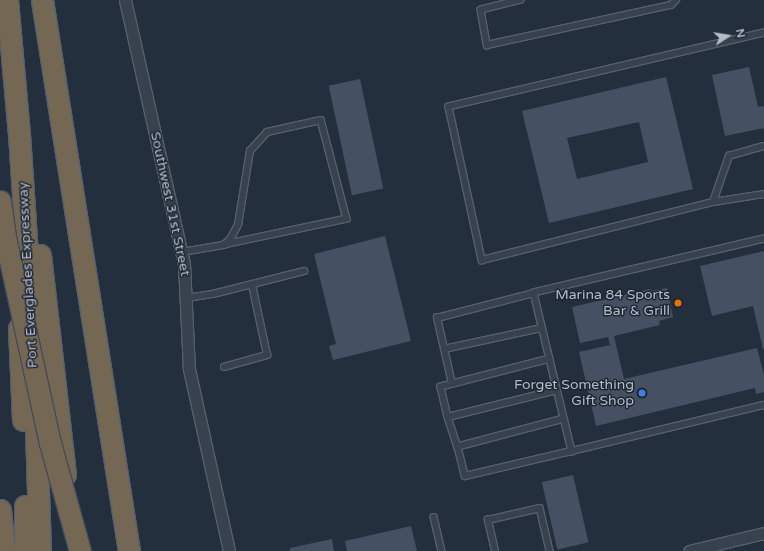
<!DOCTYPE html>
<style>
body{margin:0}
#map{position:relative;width:764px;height:551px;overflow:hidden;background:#242f3e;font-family:"Varela Round",sans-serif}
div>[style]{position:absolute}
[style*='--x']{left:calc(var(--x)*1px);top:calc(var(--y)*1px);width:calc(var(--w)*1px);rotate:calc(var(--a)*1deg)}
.building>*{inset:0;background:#455162;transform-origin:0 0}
.roads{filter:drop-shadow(1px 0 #565f6c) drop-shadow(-1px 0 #565f6c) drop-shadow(0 1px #565f6c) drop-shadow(0 -1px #565f6c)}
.service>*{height:5.5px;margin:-2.75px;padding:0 2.75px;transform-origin:2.75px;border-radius:2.75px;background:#38414e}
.minor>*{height:11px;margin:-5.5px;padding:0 5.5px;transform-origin:5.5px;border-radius:5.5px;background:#38414e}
.motorway>*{height:21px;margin:-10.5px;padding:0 10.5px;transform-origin:10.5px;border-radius:10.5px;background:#746855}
.bridges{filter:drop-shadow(1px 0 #434c59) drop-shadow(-1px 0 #434c59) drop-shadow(0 1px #434c59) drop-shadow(0 -1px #434c59)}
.motorway-bridge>*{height:21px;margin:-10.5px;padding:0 10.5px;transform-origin:10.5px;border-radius:10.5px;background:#746855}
.dots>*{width:11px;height:11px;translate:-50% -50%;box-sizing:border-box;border:2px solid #1d2633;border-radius:50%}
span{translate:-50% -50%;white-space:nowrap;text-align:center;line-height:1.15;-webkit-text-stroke:3px #1d2633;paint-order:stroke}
.street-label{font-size:14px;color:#b4bcc9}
.poi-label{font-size:14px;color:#b4bcc9}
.right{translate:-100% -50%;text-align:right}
.north{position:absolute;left:708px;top:16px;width:40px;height:40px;-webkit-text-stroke:3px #1d2633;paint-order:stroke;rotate:78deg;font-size:11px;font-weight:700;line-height:16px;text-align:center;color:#b4bcc9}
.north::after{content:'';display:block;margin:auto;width:14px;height:18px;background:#b4bcc9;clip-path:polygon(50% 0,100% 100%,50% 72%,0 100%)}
</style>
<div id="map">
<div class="building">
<i style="clip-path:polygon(749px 67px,758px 107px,764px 106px,764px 128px,725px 136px,712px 75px)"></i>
<i style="clip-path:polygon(evenodd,666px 77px,693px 189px,549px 223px,522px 111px,666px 77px,639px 122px,648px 162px,577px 179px,567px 138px,639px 122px)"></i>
<i style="left:360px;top:79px;width:112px;height:32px;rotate:78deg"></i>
<i style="clip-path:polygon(385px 236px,411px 341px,333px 360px,329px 346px,336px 344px,314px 254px)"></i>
<i style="clip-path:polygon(764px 251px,764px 349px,763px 349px,753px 306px,712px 316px,700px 266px)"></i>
<i style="clip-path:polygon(667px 288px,673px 317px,659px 321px,660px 325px,614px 336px,624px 379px,757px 348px,764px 375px,764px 392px,756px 394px,755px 388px,596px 426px,579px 352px,610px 345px,608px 337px,580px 343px,572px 307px,650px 289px,650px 291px)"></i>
<i style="left:573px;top:475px;width:69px;height:32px;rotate:77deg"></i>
<i style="clip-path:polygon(411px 526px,417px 551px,347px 551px,345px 541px)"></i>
<i style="clip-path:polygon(332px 539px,334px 551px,290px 551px,290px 548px)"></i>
</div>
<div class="roads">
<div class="service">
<i style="--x:521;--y:0;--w:41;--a:166"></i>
<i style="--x:481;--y:10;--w:36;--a:80"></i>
<i style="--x:487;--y:45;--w:188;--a:-12.3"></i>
<i style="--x:671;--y:5;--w:7;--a:-45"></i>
<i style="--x:764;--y:33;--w:324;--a:166.8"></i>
<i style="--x:449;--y:107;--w:157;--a:77.8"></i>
<i style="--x:482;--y:260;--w:238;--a:-14.1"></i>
<i style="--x:713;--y:202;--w:49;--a:-70.8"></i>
<i style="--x:729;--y:156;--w:36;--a:-16"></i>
<i style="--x:713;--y:202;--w:52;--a:-8.9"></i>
<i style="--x:764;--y:239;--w:236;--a:166.8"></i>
<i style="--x:534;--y:293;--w:163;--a:76.5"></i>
<i style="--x:572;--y:451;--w:197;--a:-13.5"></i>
<i style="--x:182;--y:252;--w:43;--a:-9.5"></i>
<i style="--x:224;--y:245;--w:10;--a:-45"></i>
<i style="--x:231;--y:238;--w:15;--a:-62"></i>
<i style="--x:238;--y:225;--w:75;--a:-80.8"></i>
<i style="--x:250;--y:151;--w:25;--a:-48"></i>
<i style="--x:267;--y:132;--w:55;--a:-12.5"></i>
<i style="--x:321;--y:120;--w:102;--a:75.3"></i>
<i style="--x:347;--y:219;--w:126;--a:168.1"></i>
<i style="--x:187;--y:298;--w:26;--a:-9"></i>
<i style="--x:213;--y:294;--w:94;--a:-14.2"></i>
<i style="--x:444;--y:349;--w:100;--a:-12.1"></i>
<i style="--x:550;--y:359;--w:113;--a:165.6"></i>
<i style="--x:441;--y:387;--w:31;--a:77"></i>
<i style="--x:448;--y:417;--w:112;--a:-13.9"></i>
<i style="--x:224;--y:367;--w:45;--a:-15.6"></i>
<i style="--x:267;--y:355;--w:72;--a:-102.1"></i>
<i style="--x:452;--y:384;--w:68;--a:-102.8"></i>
<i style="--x:437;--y:318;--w:100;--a:-14.5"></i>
<i style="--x:448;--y:417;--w:32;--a:72"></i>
<i style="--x:564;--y:419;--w:110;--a:165.2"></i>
<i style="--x:458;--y:447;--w:30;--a:76"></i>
<i style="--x:465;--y:476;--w:110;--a:-13.2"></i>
<i style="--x:434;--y:517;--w:35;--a:77"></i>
<i style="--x:495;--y:551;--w:32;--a:-103"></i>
<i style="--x:488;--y:520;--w:53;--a:-13"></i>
<i style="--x:540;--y:508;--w:44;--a:76.9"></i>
</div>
<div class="minor">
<i style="--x:125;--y:0;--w:271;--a:77.4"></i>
<i style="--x:184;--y:264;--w:105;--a:87.3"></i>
<i style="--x:189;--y:369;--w:186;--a:77.6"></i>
<i style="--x:689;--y:551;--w:77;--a:-13.5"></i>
</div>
<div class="motorway">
<i style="--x:7;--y:0;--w:135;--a:84.9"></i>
<i style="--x:19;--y:134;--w:196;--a:86.2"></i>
<i style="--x:42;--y:0;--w:558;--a:81.03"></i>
<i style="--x:40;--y:255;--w:221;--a:83.5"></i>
<i style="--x:19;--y:328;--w:92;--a:87.5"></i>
<i style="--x:35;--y:400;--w:151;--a:88.1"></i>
<i style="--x:0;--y:510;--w:41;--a:84.4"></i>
<i style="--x:25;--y:551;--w:45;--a:-90"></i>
</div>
</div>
<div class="bridges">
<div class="motorway-bridge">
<i style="--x:0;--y:201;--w:36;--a:82"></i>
<i style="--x:5;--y:237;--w:211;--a:77.7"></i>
<i style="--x:50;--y:443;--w:112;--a:74.5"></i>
</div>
</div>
<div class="dots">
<i style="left:678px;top:303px;background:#e8710a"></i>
<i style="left:642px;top:393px;background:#3f7fe0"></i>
</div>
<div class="street-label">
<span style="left:170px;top:204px;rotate:78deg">Southwest 31st Street</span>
<span style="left:28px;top:275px;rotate:-93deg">Port Everglades Expressway</span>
</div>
<div class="poi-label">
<span class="right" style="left:670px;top:303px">Marina 84 Sports<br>Bar &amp; Grill</span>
<span class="right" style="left:634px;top:393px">Forget Something<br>Gift Shop</span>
</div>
<div class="north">N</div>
</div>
